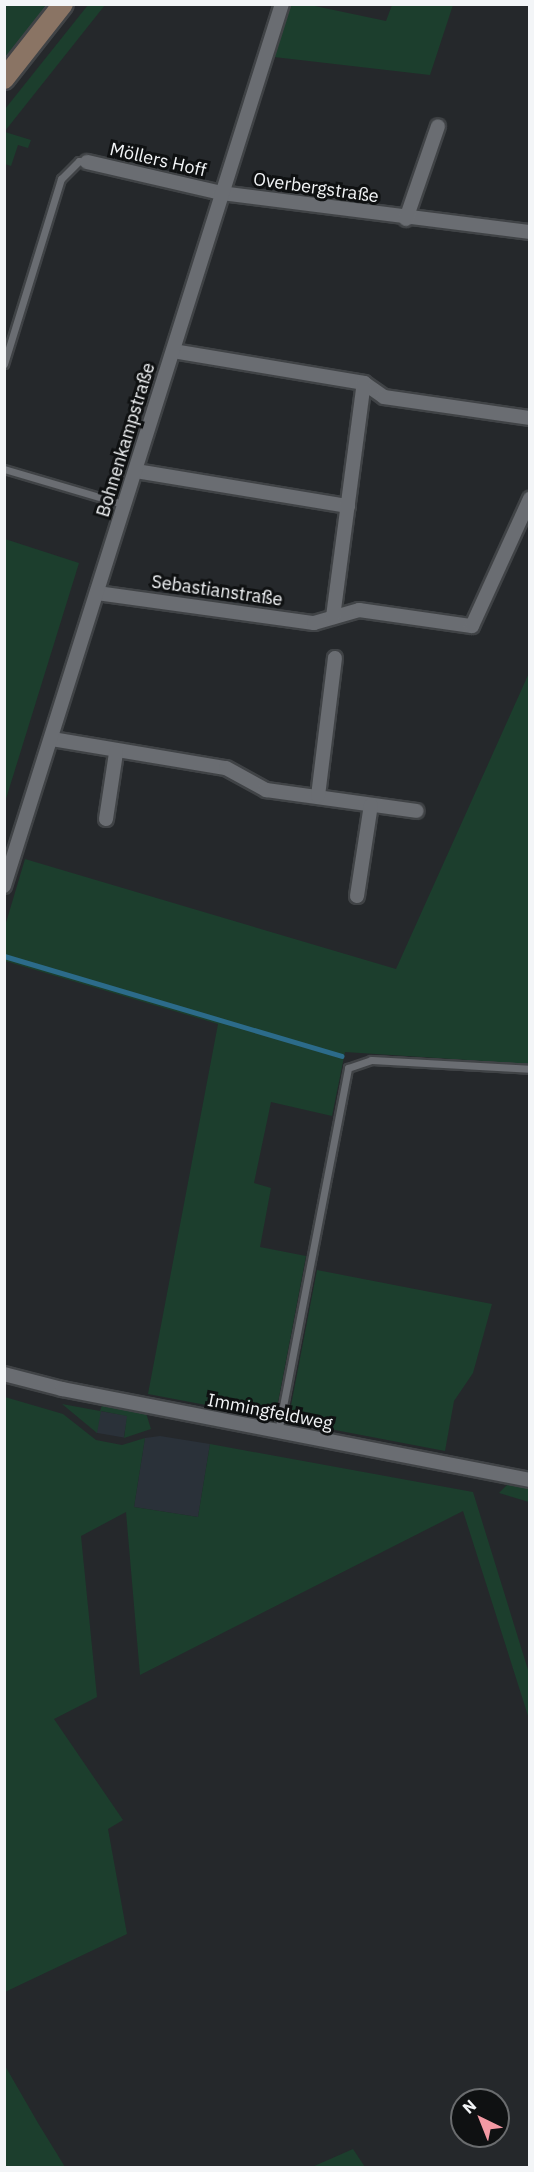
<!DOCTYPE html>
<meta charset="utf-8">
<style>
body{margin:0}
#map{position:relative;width:534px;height:2172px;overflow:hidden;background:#25282b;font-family:"IBM Plex Sans",sans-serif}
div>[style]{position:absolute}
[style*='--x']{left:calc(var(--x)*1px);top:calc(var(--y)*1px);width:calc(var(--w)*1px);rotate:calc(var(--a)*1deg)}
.built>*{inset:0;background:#2a3139;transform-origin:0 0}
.green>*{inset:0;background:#1c3e2d}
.stream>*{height:5px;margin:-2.5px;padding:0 2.5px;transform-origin:2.5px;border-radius:2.5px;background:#2c6b8a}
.roads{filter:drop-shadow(2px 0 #404346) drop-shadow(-2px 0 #404346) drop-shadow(0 2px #404346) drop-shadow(0 -2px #404346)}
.lane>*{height:7px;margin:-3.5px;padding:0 3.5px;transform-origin:3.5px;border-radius:3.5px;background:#6a6d72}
.street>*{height:14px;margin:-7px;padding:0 7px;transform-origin:7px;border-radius:7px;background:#6a6d72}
.secondary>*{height:20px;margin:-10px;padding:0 10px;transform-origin:10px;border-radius:10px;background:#8a7464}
span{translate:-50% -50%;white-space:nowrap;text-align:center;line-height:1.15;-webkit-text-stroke:6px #0f1112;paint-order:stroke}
.street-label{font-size:18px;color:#f3f5f7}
.frame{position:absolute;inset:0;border:6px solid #f3f5f7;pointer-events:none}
.north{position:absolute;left:450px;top:2088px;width:60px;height:60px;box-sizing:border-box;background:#0f1112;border:2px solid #6a6c6e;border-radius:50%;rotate:317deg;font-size:16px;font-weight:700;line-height:24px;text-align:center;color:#f3f5f7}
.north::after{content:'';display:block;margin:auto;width:21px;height:27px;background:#f49aa4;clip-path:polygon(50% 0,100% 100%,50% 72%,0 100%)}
</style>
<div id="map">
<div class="built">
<i style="left:100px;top:1411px;width:28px;height:22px;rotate:10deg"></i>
<i style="clip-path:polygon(160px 1436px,210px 1444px,198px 1517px,134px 1507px,145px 1438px)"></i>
</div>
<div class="green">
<i style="clip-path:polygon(4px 5px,55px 5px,4px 67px)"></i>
<i style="clip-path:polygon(88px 5px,105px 5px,5px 131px,5px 109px)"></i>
<i style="clip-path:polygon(291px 5px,310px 5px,386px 21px,392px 5px,453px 5px,430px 75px,274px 57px)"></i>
<i style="clip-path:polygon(5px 132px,31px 140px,28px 148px,18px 145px,11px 166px,5px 164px)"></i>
<i style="clip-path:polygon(5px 539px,79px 563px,5px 802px,4px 539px)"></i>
<i style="clip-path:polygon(529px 673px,529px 1064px,345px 1052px,332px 1116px,271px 1102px,254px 1183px,271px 1188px,260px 1247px,306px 1256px,275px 1418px,148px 1394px,218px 1024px,5px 961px,5px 926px,25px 859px,396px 969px)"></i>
<i style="clip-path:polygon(317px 1270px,492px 1304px,473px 1373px,454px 1401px,445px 1451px,288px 1421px)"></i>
<i style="clip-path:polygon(5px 1397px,63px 1414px,96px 1440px,122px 1445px,145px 1438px,134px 1507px,198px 1517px,210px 1444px,473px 1492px,529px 1673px,529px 1719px,463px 1511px,140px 1675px,126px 1512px,81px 1536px,97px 1697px,54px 1719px,123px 1820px,108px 1829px,127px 1934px,5px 1992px)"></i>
<i style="clip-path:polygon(62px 1404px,100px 1411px,102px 1405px,146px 1413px,151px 1429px,124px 1438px,127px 1416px,101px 1411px,97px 1433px)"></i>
<i style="clip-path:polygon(509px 1483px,529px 1487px,529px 1502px,499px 1493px)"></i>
<i style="clip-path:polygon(4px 2064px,38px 2123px,65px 2167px,5px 2167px)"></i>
<i style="clip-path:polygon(353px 2149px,365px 2167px,312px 2167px)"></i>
</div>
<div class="stream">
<i style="--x:4;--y:956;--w:352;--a:16.5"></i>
</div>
<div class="roads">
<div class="lane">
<i style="--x:4;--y:364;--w:194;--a:-72.9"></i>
<i style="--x:61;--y:179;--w:25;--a:-45"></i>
<i style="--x:79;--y:161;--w:8;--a:7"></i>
<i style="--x:4;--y:469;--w:127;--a:16.4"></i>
<i style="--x:278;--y:1432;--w:371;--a:-79.1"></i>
<i style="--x:348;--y:1068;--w:24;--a:-19"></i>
<i style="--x:371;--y:1060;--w:159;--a:3.2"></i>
</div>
<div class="street">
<i style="--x:87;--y:162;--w:138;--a:13"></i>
<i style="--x:221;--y:193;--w:311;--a:7.2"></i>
<i style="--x:406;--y:219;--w:98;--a:-71"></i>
<i style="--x:173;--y:351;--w:194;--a:9.5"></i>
<i style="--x:364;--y:383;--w:24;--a:35"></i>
<i style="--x:384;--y:397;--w:148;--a:8.2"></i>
<i style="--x:136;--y:471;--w:215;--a:9.4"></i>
<i style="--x:97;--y:593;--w:219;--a:7.9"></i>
<i style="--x:314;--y:623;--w:47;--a:-16.1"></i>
<i style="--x:359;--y:610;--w:114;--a:8.1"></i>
<i style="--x:472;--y:626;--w:140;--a:-65.5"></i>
<i style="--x:333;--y:617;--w:236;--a:-82.5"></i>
<i style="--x:52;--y:739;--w:176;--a:9.5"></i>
<i style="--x:226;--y:768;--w:46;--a:28.8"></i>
<i style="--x:266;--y:790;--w:152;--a:7.9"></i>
<i style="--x:318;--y:796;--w:139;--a:-83"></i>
<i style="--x:106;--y:819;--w:67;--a:-81.4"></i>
<i style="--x:4;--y:886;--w:925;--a:-72.51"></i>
<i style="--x:357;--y:896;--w:92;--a:-81.3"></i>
<i style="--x:4;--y:1374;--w:60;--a:14.5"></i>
<i style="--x:62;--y:1389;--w:477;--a:11"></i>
</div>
<div class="secondary">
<i style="--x:4;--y:79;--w:95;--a:-51.8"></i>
</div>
</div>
<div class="street-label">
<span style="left:158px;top:160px;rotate:13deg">Möllers Hoff</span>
<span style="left:316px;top:188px;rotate:8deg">Overbergstraße</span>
<span style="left:126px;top:440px;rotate:-73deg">Bohnenkampstraße</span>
<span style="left:217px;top:591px;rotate:8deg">Sebastianstraße</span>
<span style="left:270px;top:1412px;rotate:11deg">Immingfeldweg</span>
</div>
<div class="frame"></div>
<div class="north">N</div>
</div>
